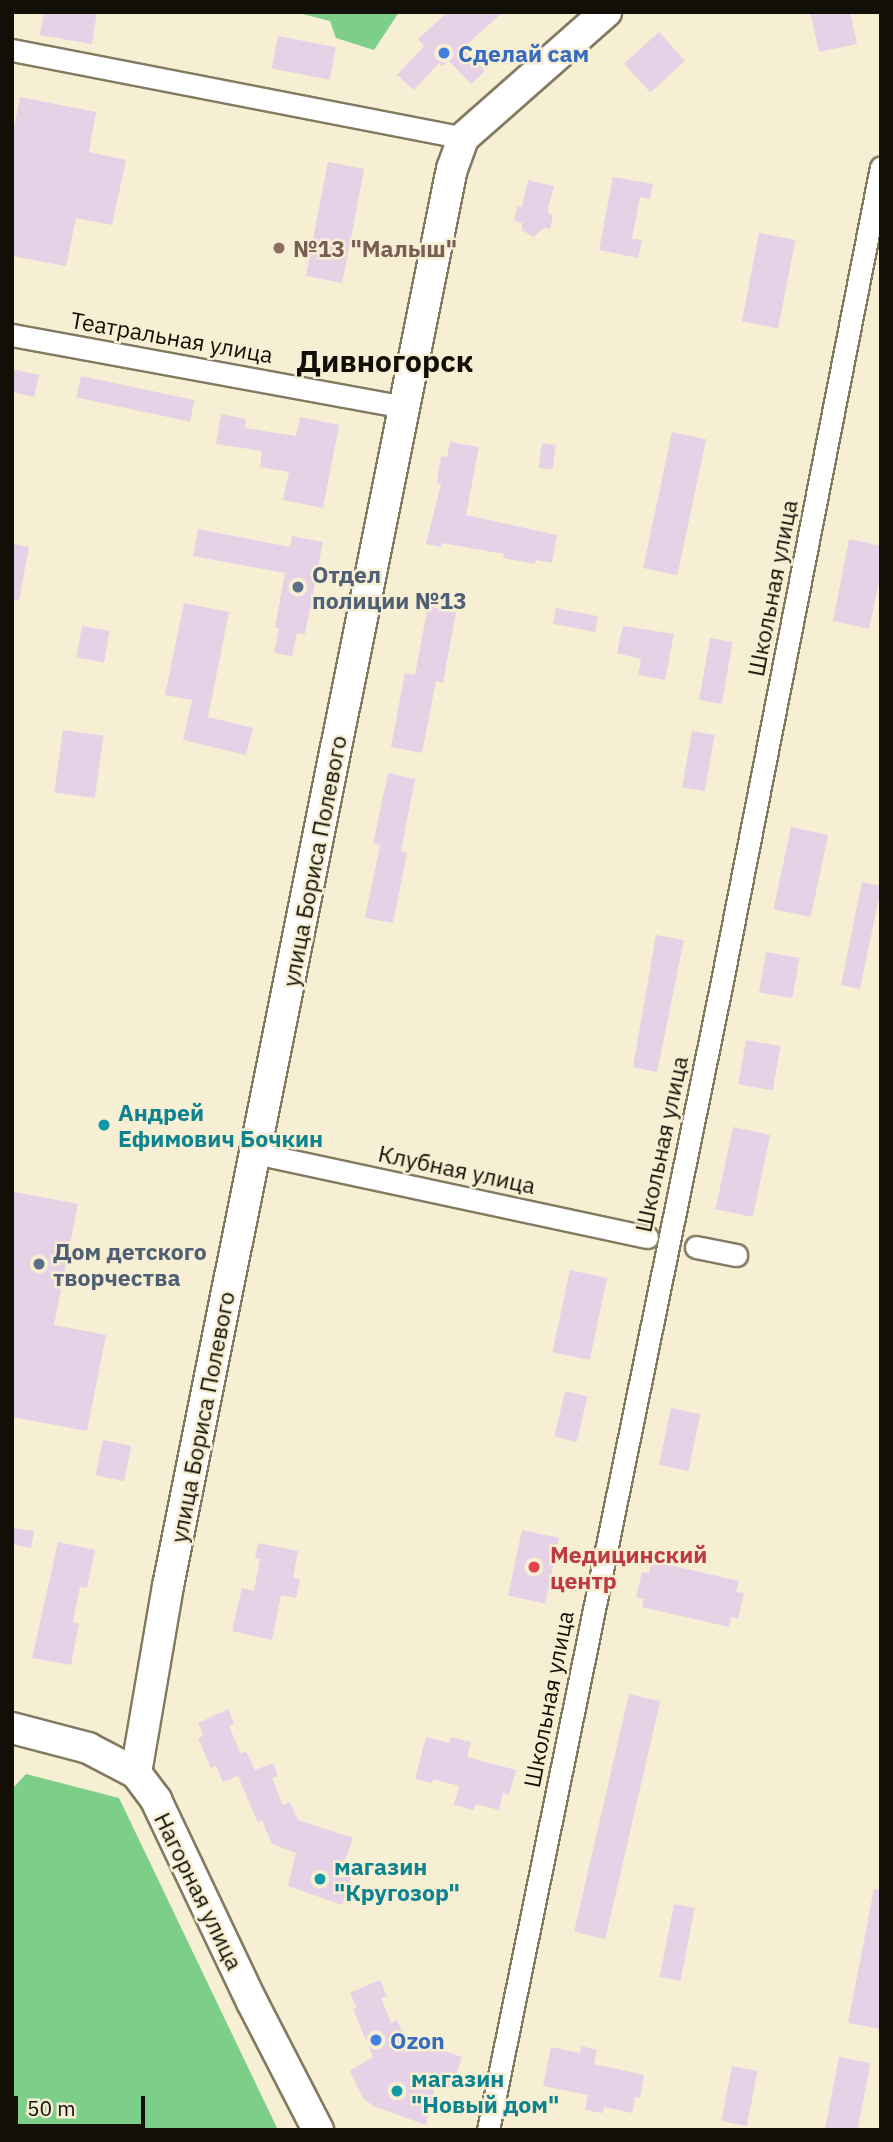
<!DOCTYPE html>
<meta charset="utf-8">
<style>
body{margin:0}
#map{position:relative;width:893px;height:2142px;overflow:hidden;background:#f7efd3;font-family:"IBM Plex Sans",sans-serif}
div>[style]{position:absolute}
[style*='--x']{left:calc(var(--x)*1px);top:calc(var(--y)*1px);width:calc(var(--w)*1px);rotate:calc(var(--a)*1deg)}
.forest>*{inset:0;background:#7cce89}
.building>*{inset:0;background:#e7d1e6;transform-origin:0 0}
.roads{filter:drop-shadow(2px 0 #827b61) drop-shadow(-2px 0 #827b61) drop-shadow(0 2px #827b61) drop-shadow(0 -2px #827b61)}
.street>*{height:21px;margin:-10.5px;padding:0 10.5px;transform-origin:10.5px;border-radius:10.5px;background:#fff}
.secondary>*{height:30px;margin:-15px;padding:0 15px;transform-origin:15px;border-radius:15px;background:#fff}
.dots>*{width:19px;height:19px;translate:-50% -50%;box-sizing:border-box;border:4px solid #f7efd3;border-radius:50%}
span{translate:-50% -50%;white-space:nowrap;text-align:center;line-height:1.15;-webkit-text-stroke:5px #f7efd3;paint-order:stroke}
.shop-label{font-size:23px;color:#366cbe;font-weight:700}
.left{translate:0 -50%;text-align:left}
.education-label{font-size:23px;color:#785e54;font-weight:700}
.street-label{font-size:23px;color:#110f06}
.service-label{font-size:23px;color:#4e5e75;font-weight:700}
.culture-label{font-size:23px;color:#0d838f;font-weight:700}
.health-label{font-size:23px;color:#be3a42;font-weight:700}
.district-label{font-size:30px;color:#110f06;font-weight:700}
.frame{position:absolute;inset:0;border:14px solid #110f06;pointer-events:none}
.scale{position:absolute;left:14px;top:2096px;width:131px;height:32px;box-sizing:border-box;border:4px solid #110f06;border-top:0;padding-left:9px;font-size:21px;line-height:24px;white-space:nowrap;color:#110f06;-webkit-text-stroke:5px #f7efd3;paint-order:stroke}
</style>
<div id="map">
<div class="forest">
<i style="clip-path:polygon(295px 12px,399px 12px,374px 50px,336px 38px,330px 21px)"></i>
<i style="clip-path:polygon(26px 1774px,119px 1798px,278px 2130px,12px 2130px,12px 1789px)"></i>
</div>
<div class="building">
<i style="clip-path:polygon(44px 12px,97px 12px,92px 44px,40px 35px)"></i>
<i style="clip-path:polygon(448px 12px,503px 12px,463px 48px,485px 71px,471px 84px,449px 61px,442px 66px,439px 63px,414px 90px,397px 75px,424px 46px,418px 39px)"></i>
<i style="clip-path:polygon(810px 12px,850px 12px,857px 44px,819px 52px)"></i>
<i style="left:659px;top:32px;width:39px;height:47px;rotate:48deg"></i>
<i style="left:278px;top:36px;width:59px;height:33px;rotate:11deg"></i>
<i style="clip-path:polygon(20px 97px,96px 112px,89px 152px,126px 160px,112px 225px,76px 218px,66px 266px,12px 256px,12px 138px)"></i>
<i style="left:328px;top:162px;width:37px;height:116px;rotate:11deg"></i>
<i style="clip-path:polygon(613px 177px,653px 184px,650px 199px,640px 197px,632px 239px,642px 240px,638px 258px,599px 250px)"></i>
<i style="clip-path:polygon(528px 180px,554px 186px,548px 208px,549px 214px,553px 215px,550px 229px,544px 228px,533px 237px,522px 230px,522px 223px,514px 221px,517px 206px,522px 207px)"></i>
<i style="left:759px;top:233px;width:37px;height:90px;rotate:11deg"></i>
<i style="clip-path:polygon(12px 369px,39px 375px,34px 397px,12px 392px)"></i>
<i style="left:81px;top:376px;width:116px;height:22px;rotate:12deg"></i>
<i style="clip-path:polygon(221px 414px,246px 419px,245px 428px,296px 436px,300px 417px,339px 425px,323px 508px,283px 500px,289px 472px,260px 467px,262px 451px,216px 444px)"></i>
<i style="left:672px;top:432px;width:35px;height:139px;rotate:12deg"></i>
<i style="clip-path:polygon(450px 442px,479px 447px,466px 515px,557px 535px,552px 563px,536px 560px,535px 564px,503px 558px,504px 554px,442px 543px,441px 547px,426px 544px,441px 484px,437px 483px,441px 456px,447px 457px)"></i>
<i style="left:542px;top:443px;width:14px;height:25px;rotate:8deg"></i>
<i style="clip-path:polygon(198px 529px,290px 547px,292px 536px,323px 542px,305px 634px,297px 633px,292px 656px,274px 653px,279px 628px,275px 627px,285px 573px,193px 556px)"></i>
<i style="clip-path:polygon(849px 539px,881px 546px,881px 572px,869px 629px,833px 621px)"></i>
<i style="clip-path:polygon(12px 544px,29px 547px,19px 600px,12px 600px)"></i>
<i style="clip-path:polygon(184px 603px,229px 612px,208px 717px,253px 728px,246px 755px,183px 740px,192px 700px,165px 695px)"></i>
<i style="clip-path:polygon(428px 606px,456px 612px,443px 683px,436px 681px,422px 753px,391px 747px,405px 673px,415px 675px)"></i>
<i style="left:556px;top:608px;width:43px;height:16px;rotate:11deg"></i>
<i style="left:82px;top:626px;width:28px;height:32px;rotate:10deg"></i>
<i style="clip-path:polygon(623px 626px,674px 634px,665px 680px,638px 675px,641px 659px,617px 653px)"></i>
<i style="left:710px;top:638px;width:23px;height:63px;rotate:10deg"></i>
<i style="left:63px;top:730px;width:41px;height:63px;rotate:8deg"></i>
<i style="left:692px;top:731px;width:23px;height:57px;rotate:10deg"></i>
<i style="clip-path:polygon(388px 773px,415px 779px,401px 851px,407px 853px,393px 923px,365px 918px,380px 845px,373px 844px)"></i>
<i style="left:791px;top:827px;width:38px;height:84px;rotate:12deg"></i>
<i style="clip-path:polygon(862px 882px,881px 886px,881px 888px,860px 989px,841px 985px)"></i>
<i style="clip-path:polygon(656px 935px,684px 940px,657px 1072px,633px 1067px)"></i>
<i style="left:766px;top:952px;width:34px;height:41px;rotate:10deg"></i>
<i style="left:746px;top:1040px;width:35px;height:45px;rotate:10deg"></i>
<i style="left:733px;top:1127px;width:38px;height:84px;rotate:12deg"></i>
<i style="clip-path:polygon(14px 1192px,78px 1204px,54px 1325px,106px 1335px,87px 1431px,12px 1417px)"></i>
<i style="left:570px;top:1270px;width:38px;height:84px;rotate:12deg"></i>
<i style="left:565px;top:1391px;width:23px;height:47px;rotate:13deg"></i>
<i style="left:671px;top:1408px;width:30px;height:58px;rotate:12deg"></i>
<i style="left:103px;top:1440px;width:29px;height:36px;rotate:12deg"></i>
<i style="clip-path:polygon(12px 1528px,34px 1531px,31px 1548px,12px 1544px)"></i>
<i style="left:522px;top:1530px;width:38px;height:67px;rotate:12deg"></i>
<i style="clip-path:polygon(58px 1542px,95px 1550px,87px 1588px,80px 1587px,73px 1622px,79px 1624px,71px 1665px,32px 1658px)"></i>
<i style="clip-path:polygon(258px 1543px,298px 1551px,293px 1578px,300px 1579px,296px 1598px,281px 1595px,272px 1640px,232px 1631px,242px 1588px,254px 1591px,260px 1559px,255px 1558px)"></i>
<i style="clip-path:polygon(652px 1561px,739px 1581px,736px 1592px,744px 1593px,738px 1619px,731px 1617px,729px 1627px,642px 1607px,644px 1599px,636px 1597px,642px 1572px,649px 1573px)"></i>
<i style="left:629px;top:1694px;width:32px;height:244px;rotate:13deg"></i>
<i style="clip-path:polygon(228px 1709px,234px 1724px,229px 1726px,241px 1754px,246px 1751px,255px 1770px,273px 1763px,278px 1776px,272px 1778px,283px 1805px,290px 1802px,298px 1820px,353px 1838px,344px 1862px,355px 1866px,342px 1905px,288px 1886px,296px 1853px,272px 1844px,262px 1820px,258px 1823px,238px 1776px,223px 1782px,216px 1766px,211px 1768px,198px 1738px,203px 1736px,198px 1723px)"></i>
<i style="clip-path:polygon(426px 1737px,449px 1743px,451px 1737px,471px 1742px,467px 1757px,516px 1770px,509px 1795px,503px 1793px,499px 1810px,476px 1804px,474px 1810px,454px 1805px,459px 1786px,433px 1779px,432px 1783px,415px 1779px)"></i>
<i style="clip-path:polygon(874px 1889px,881px 1890px,881px 2029px,848px 2023px)"></i>
<i style="left:674px;top:1904px;width:21px;height:74px;rotate:11deg"></i>
<i style="clip-path:polygon(380px 1980px,387px 1996px,381px 1998px,391px 2023px,397px 2020px,405px 2037px,462px 2057px,452px 2088px,436px 2082px,426px 2125px,373px 2106px,363px 2098px,350px 2071px,373px 2057px,353px 2009px,357px 2008px,350px 1993px)"></i>
<i style="clip-path:polygon(581px 2046px,597px 2050px,594px 2064px,644px 2075px,640px 2098px,635px 2097px,632px 2113px,604px 2107px,603px 2113px,585px 2110px,588px 2095px,543px 2086px,551px 2047px,580px 2053px)"></i>
<i style="left:839px;top:2057px;width:32px;height:75px;rotate:11deg"></i>
<i style="left:732px;top:2066px;width:26px;height:56px;rotate:11deg"></i>
</div>
<div class="roads">
<div class="street">
<i style="--x:12;--y:50;--w:460;--a:11"></i>
<i style="--x:12;--y:335;--w:399;--a:10.4"></i>
<i style="--x:255;--y:1153;--w:401;--a:12.1"></i>
<i style="--x:696;--y:1247;--w:41;--a:11.3"></i>
<i style="--x:488;--y:2130;--w:1173;--a:-78.49"></i>
<i style="--x:722;--y:981;--w:829;--a:-78.95"></i>
</div>
<div class="secondary">
<i style="--x:12;--y:1728;--w:79;--a:14.7"></i>
<i style="--x:88;--y:1748;--w:54;--a:27.5"></i>
<i style="--x:136;--y:1773;--w:34;--a:53"></i>
<i style="--x:156;--y:1800;--w:224;--a:64.6"></i>
<i style="--x:252;--y:2002;--w:144;--a:62.7"></i>
<i style="--x:136;--y:1773;--w:190;--a:-80.3"></i>
<i style="--x:168;--y:1586;--w:1445;--a:-78.67"></i>
<i style="--x:452;--y:169;--w:33;--a:-70"></i>
<i style="--x:463;--y:138;--w:191;--a:-41.4"></i>
</div>
</div>
<div class="dots">
<i style="left:444px;top:53px;background:#3f7fe0"></i>
<i style="left:279px;top:248px;background:#8d6e63"></i>
<i style="left:298px;top:587px;background:#5c6f8a"></i>
<i style="left:104px;top:1125px;background:#0f9aa8"></i>
<i style="left:39px;top:1264px;background:#5c6f8a"></i>
<i style="left:534px;top:1567px;background:#e0444e"></i>
<i style="left:320px;top:1879px;background:#0f9aa8"></i>
<i style="left:376px;top:2040px;background:#3f7fe0"></i>
<i style="left:397px;top:2091px;background:#0f9aa8"></i>
</div>
<div class="shop-label">
<span class="left" style="left:458px;top:53px">Сделай сам</span>
<span class="left" style="left:390px;top:2040px">Ozon</span>
</div>
<div class="education-label">
<span class="left" style="left:293px;top:248px">№13 "Малыш"</span>
</div>
<div class="street-label">
<span style="left:172px;top:337px;rotate:10deg">Театральная улица</span>
<span style="left:772px;top:588px;rotate:-79deg">Школьная улица</span>
<span style="left:314px;top:861px;rotate:-79deg">улица Бориса Полевого</span>
<span style="left:661px;top:1144px;rotate:-78deg">Школьная улица</span>
<span style="left:457px;top:1169px;rotate:12deg">Клубная улица</span>
<span style="left:202px;top:1417px;rotate:-79deg">улица Бориса Полевого</span>
<span style="left:548px;top:1699px;rotate:-79deg">Школьная улица</span>
<span style="left:199px;top:1891px;rotate:64deg">Нагорная улица</span>
</div>
<div class="service-label">
<span class="left" style="left:312px;top:587px">Отдел<br>полиции №13</span>
<span class="left" style="left:53px;top:1264px">Дом детского<br>творчества</span>
</div>
<div class="culture-label">
<span class="left" style="left:118px;top:1125px">Андрей<br>Ефимович Бочкин</span>
<span class="left" style="left:334px;top:1879px">магазин<br>"Кругозор"</span>
<span class="left" style="left:411px;top:2091px">магазин<br>"Новый дом"</span>
</div>
<div class="health-label">
<span class="left" style="left:550px;top:1567px">Медицинский<br>центр</span>
</div>
<div class="district-label">
<span style="left:385px;top:361px">Дивногорск</span>
</div>
<div class="frame"></div>
<div class="scale">50 m</div>
</div>
